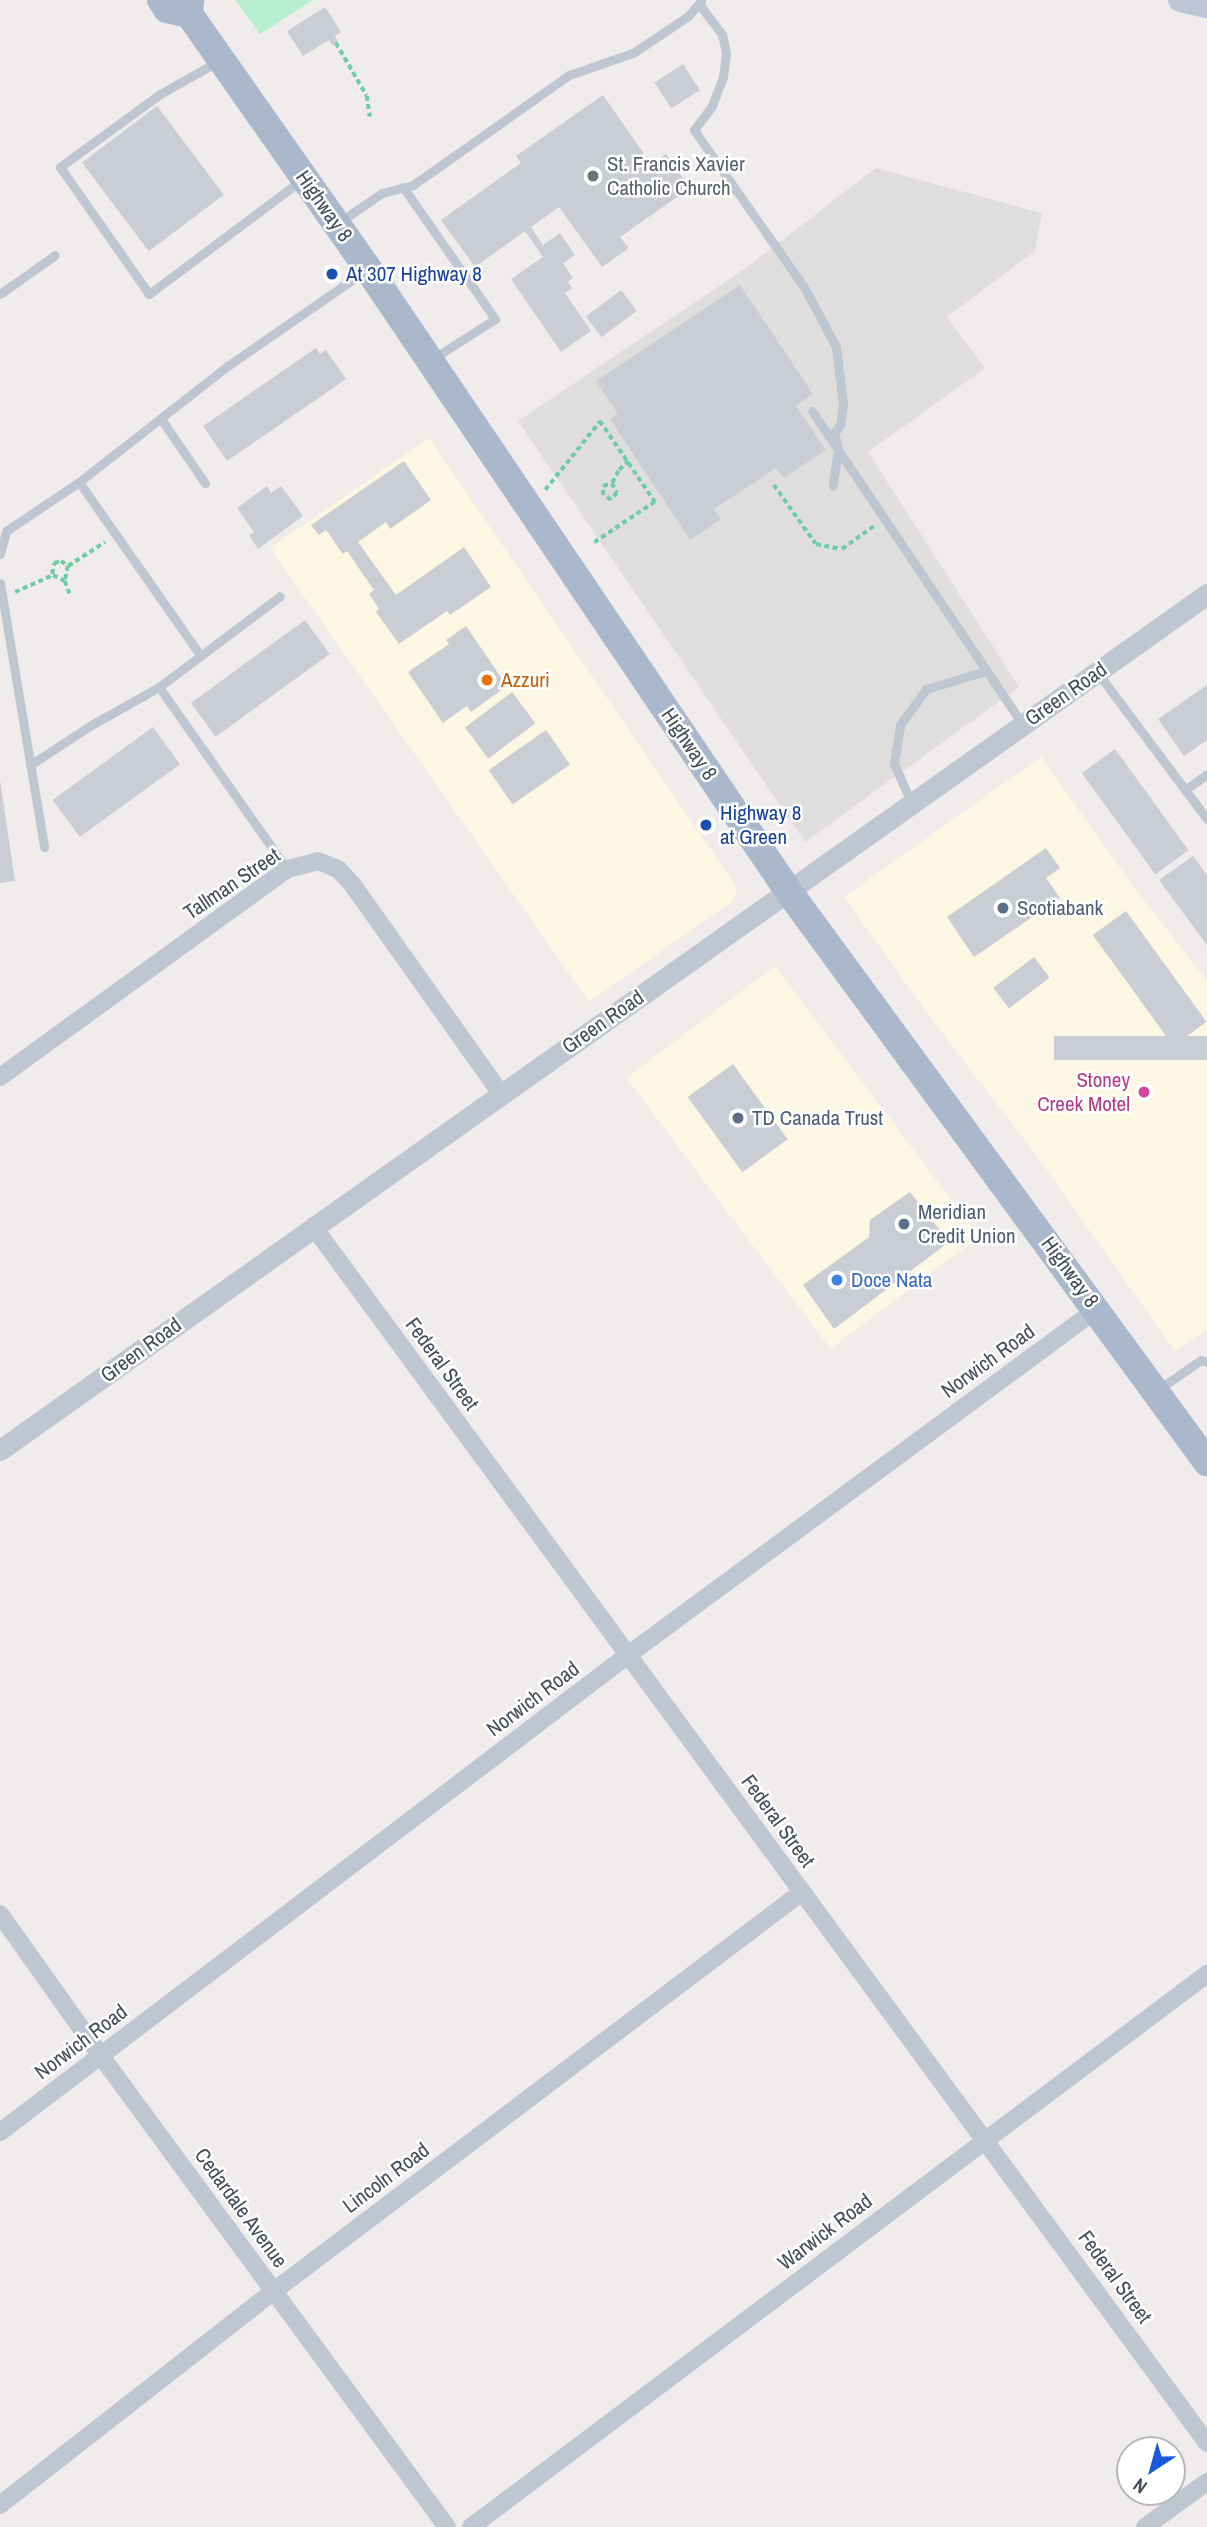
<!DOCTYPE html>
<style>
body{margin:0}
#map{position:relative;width:1207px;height:2527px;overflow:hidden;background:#efeceb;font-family:"Archivo Narrow",sans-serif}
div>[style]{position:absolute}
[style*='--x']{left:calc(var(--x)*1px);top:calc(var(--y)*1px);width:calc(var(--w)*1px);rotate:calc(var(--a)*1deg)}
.commercial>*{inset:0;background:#fbf7e2;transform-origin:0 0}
.education>*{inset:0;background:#e0dddd}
.green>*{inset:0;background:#b7eed2}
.building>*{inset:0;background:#cbcdd4;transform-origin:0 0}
.path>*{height:3.5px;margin-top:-1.75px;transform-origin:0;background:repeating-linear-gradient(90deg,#6fcca8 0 5px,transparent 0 8.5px)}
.service>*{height:9px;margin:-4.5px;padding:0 4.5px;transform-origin:4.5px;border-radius:4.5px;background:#bec6d2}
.minor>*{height:18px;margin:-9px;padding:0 9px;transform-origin:9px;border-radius:9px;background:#bec6d2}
.tertiary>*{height:21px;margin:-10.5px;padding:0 10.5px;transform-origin:10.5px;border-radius:10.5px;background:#bec6d2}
.secondary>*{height:24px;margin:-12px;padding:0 12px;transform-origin:12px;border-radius:12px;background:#bdc6d6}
.primary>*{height:28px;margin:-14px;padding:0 14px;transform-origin:14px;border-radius:14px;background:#aab8cc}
.dots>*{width:19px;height:19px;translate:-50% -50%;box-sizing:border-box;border:4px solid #fff;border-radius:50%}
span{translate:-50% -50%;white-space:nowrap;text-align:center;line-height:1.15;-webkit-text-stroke:5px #fff;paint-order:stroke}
.worship-label{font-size:21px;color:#5b616d}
.left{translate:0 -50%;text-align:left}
.street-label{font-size:21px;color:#444d59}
.transit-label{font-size:21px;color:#164399}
.food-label{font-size:21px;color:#c56008}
.service-label{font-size:21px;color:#4e5e75}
.hotel-label{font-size:21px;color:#b23c85}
.right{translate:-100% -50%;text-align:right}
.shop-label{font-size:21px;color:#366cbe}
.north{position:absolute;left:1116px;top:2436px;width:70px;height:70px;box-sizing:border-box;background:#fff;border:2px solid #b4b8bd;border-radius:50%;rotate:216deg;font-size:19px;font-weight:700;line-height:28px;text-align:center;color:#444d59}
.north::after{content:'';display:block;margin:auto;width:24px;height:32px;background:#1659de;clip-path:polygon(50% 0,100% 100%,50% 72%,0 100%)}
</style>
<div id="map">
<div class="commercial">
<i style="clip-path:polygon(429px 438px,737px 888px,734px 900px,589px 1002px,270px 548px)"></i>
<i style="clip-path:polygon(1041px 757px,1133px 886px,1207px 981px,1207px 1329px,1175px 1351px,1033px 1151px,927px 1013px,844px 897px)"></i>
<i style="left:775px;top:966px;width:339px;height:186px;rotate:53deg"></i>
</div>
<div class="education">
<i style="clip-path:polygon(876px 168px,1042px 213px,1035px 251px,947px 317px,985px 368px,868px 452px,1019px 687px,805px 842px,518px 421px,743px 270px)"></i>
</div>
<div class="green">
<i style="clip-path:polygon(235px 0,313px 0,260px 34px)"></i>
</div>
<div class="building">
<i style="clip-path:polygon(325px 7px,341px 32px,335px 36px,338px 42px,332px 45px,329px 40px,303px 56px,287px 31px)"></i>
<i style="left:683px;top:64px;width:31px;height:34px;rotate:57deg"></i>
<i style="clip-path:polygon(603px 95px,651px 164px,666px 154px,690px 188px,620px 237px,629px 248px,602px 267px,559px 207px,531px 227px,543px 245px,560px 233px,575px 255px,563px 263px,573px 278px,568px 282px,572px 288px,565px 293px,591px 331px,561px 352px,511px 279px,543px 257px,525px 231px,475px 267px,441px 220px,521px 163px,516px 156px)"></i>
<i style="left:157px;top:106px;width:111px;height:94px;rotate:53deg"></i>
<i style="clip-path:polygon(740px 285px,813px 394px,796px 406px,826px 450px,784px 478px,776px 468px,714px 509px,721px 519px,690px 540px,610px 419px,618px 414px,596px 381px)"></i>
<i style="left:621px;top:290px;width:26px;height:44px;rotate:53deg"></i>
<i style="clip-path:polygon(316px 348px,320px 354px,326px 350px,346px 379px,227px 461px,203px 426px)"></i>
<i style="clip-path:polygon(404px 461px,431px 500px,390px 529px,386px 522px,358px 542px,396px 595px,464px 547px,491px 587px,450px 615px,447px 611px,399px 644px,376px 612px,379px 609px,369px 594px,374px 590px,347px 551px,343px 554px,326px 530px,319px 535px,311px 525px)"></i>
<i style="clip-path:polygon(267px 486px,271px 493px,281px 486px,303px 516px,258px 549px,249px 535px,254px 532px,237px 508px)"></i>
<i style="left:305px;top:620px;width:42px;height:141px;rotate:54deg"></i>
<i style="clip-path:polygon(466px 626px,507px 686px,471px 712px,467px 706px,443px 723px,408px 672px,449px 644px,446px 640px)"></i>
<i style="clip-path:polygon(1207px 685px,1207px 740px,1184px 756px,1158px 719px)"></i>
<i style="left:512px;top:692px;width:39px;height:59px;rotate:53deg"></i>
<i style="left:153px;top:727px;width:46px;height:124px;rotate:54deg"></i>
<i style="left:546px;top:730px;width:42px;height:70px;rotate:55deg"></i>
<i style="left:1115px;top:749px;width:125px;height:41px;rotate:54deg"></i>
<i style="clip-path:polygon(0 780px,15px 881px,0 883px)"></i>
<i style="clip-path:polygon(1046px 848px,1060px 868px,1046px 878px,1060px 898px,974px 957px,947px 917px)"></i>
<i style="clip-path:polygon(1193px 856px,1207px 875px,1207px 945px,1159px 880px)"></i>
<i style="left:1126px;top:911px;width:137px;height:41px;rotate:54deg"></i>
<i style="left:1034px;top:957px;width:26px;height:51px;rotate:53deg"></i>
<i style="left:1207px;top:1036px;width:24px;height:153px;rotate:90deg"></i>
<i style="left:733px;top:1064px;width:93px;height:56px;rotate:54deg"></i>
<i style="clip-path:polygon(910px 1192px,949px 1242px,834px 1329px,803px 1285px,869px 1237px,870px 1220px)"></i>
</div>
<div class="path">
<i style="--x:336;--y:43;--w:61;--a:59.7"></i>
<i style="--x:367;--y:96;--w:21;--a:82"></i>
<i style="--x:612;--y:483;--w:11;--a:63"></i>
<i style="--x:617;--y:493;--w:9;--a:131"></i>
<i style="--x:611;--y:500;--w:9;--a:-148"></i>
<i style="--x:603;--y:495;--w:9;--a:-90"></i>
<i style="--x:603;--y:486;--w:9;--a:-18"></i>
<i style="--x:612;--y:483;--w:15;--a:-62"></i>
<i style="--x:619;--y:470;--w:13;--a:-45"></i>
<i style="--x:774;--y:485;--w:72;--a:54.6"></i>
<i style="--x:816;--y:544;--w:26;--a:11"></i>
<i style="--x:842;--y:549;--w:39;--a:-36"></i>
<i style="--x:545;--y:490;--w:88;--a:-51.4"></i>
<i style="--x:600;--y:421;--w:98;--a:55.8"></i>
<i style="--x:655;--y:502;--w:73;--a:146.1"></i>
<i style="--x:68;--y:566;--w:44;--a:-33"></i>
<i style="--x:52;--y:574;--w:11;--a:-80"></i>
<i style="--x:54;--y:563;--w:7;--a:-16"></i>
<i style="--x:61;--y:561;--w:9;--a:36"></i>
<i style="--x:68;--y:566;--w:15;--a:101"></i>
<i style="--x:15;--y:592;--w:42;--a:-24.1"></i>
<i style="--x:53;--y:575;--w:13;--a:27"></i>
<i style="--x:65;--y:581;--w:15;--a:70"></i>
</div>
<div class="service">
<i style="--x:699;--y:4;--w:39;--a:53"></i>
<i style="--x:722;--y:35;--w:18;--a:77"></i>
<i style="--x:726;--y:53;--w:24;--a:97"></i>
<i style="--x:723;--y:77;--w:31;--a:111"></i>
<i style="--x:712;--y:106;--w:30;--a:127"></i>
<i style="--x:694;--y:130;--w:192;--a:55"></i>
<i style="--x:804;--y:287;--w:68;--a:61.9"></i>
<i style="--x:836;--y:347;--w:57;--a:83"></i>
<i style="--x:843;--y:404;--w:21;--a:98"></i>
<i style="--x:840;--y:425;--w:10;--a:127"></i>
<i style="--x:834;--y:433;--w:16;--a:76"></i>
<i style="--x:838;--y:449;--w:37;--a:98"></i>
<i style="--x:217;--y:62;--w:65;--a:150.7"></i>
<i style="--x:160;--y:94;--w:124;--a:143.9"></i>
<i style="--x:60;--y:167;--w:155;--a:55"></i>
<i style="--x:149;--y:294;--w:189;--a:-36.8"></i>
<i style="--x:403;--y:187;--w:161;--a:55.1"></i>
<i style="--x:495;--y:319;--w:72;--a:147.4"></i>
<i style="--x:341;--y:221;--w:50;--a:-34.3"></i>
<i style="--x:382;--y:193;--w:32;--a:-14"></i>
<i style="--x:413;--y:185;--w:191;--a:-35.2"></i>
<i style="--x:569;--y:75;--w:68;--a:-19"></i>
<i style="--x:633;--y:53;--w:66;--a:-33.9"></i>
<i style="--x:688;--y:16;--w:20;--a:-49"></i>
<i style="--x:0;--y:294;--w:67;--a:-35.3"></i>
<i style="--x:812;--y:411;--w:377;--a:56.1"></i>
<i style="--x:161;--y:419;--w:78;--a:55.5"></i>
<i style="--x:79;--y:482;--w:211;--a:55"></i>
<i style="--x:0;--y:554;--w:24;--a:-75"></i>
<i style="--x:6;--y:531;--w:88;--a:-33.9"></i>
<i style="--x:79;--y:482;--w:190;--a:-38"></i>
<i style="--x:229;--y:365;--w:167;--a:-34.7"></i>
<i style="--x:0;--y:583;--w:268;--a:80.5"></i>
<i style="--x:1097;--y:672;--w:184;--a:53.2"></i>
<i style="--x:159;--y:687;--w:223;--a:54.9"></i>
<i style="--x:30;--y:765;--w:75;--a:-33.1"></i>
<i style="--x:93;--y:724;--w:76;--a:-29.3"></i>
<i style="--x:159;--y:687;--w:151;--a:-36.9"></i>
<i style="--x:1185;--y:790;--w:27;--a:-36"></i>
<i style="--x:912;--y:804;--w:44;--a:-114.2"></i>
<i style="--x:894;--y:764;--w:39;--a:-81"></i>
<i style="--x:900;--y:725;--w:44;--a:-54.2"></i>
<i style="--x:926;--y:689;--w:63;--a:-16.7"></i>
<i style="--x:1159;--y:1389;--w:51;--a:-34.6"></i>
<i style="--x:1201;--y:1360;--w:6;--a:18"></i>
</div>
<div class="minor">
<i style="--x:0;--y:1077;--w:354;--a:-35.9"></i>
<i style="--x:287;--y:869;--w:32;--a:-14"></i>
<i style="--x:318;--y:861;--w:22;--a:22"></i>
<i style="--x:338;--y:869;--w:21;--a:47"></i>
<i style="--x:352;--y:884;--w:257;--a:54.6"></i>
<i style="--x:313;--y:1226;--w:1510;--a:53.7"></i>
<i style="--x:0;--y:1914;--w:174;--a:54.6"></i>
<i style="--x:101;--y:2056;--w:584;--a:53.7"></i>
<i style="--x:0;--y:2132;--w:789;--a:-37.22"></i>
<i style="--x:628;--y:1655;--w:583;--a:-36.42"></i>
<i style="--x:0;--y:2505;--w:348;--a:-38"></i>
<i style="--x:274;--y:2291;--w:662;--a:-37.08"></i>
<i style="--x:471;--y:2527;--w:921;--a:-36.92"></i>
<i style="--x:1145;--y:2527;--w:77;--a:-36"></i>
</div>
<div class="tertiary">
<i style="--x:0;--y:1450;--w:1480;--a:-35.34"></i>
</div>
<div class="secondary">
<i style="--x:1180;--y:0;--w:28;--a:13"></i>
</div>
<div class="primary">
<i style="--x:161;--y:0;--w:11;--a:56"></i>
<i style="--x:167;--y:9;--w:23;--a:13"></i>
<i style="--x:190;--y:0;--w:14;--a:94"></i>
<i style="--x:189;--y:14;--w:312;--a:54.9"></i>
<i style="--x:368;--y:269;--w:752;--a:55.95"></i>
<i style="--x:789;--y:892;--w:707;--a:53.75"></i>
</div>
<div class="dots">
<i style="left:593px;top:176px;background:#6b7280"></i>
<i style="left:332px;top:274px;background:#1a4fb4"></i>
<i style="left:487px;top:680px;background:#e8710a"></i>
<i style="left:706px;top:825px;background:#1a4fb4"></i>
<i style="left:1003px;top:908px;background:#5c6f8a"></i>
<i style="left:1144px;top:1092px;background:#d1479c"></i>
<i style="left:738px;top:1118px;background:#5c6f8a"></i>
<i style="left:904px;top:1224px;background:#5c6f8a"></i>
<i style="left:837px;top:1280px;background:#3f7fe0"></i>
</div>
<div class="worship-label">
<span class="left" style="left:607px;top:176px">St. Francis Xavier<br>Catholic Church</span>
</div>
<div class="street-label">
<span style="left:324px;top:206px;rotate:55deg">Highway 8</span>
<span style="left:1066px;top:694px;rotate:-35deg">Green Road</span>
<span style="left:689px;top:744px;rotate:56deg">Highway 8</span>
<span style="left:232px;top:884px;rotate:-34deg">Tallman Street</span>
<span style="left:603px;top:1022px;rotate:-35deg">Green Road</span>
<span style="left:1070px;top:1272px;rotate:54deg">Highway 8</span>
<span style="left:141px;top:1350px;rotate:-36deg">Green Road</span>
<span style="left:988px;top:1361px;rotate:-36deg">Norwich Road</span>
<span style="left:442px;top:1364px;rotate:54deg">Federal Street</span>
<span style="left:533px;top:1699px;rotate:-37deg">Norwich Road</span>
<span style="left:778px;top:1821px;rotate:54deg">Federal Street</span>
<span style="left:81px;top:2042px;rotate:-37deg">Norwich Road</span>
<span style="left:386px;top:2178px;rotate:-37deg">Lincoln Road</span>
<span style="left:241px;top:2208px;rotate:54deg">Cedardale Avenue</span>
<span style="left:825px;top:2232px;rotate:-37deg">Warwick Road</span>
<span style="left:1115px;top:2277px;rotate:54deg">Federal Street</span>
</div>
<div class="transit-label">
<span class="left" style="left:346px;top:274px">At 307 Highway 8</span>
<span class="left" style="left:720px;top:825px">Highway 8<br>at Green</span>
</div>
<div class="food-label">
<span class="left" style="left:501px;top:680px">Azzuri</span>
</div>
<div class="service-label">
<span class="left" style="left:1017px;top:908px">Scotiabank</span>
<span class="left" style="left:752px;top:1118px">TD Canada Trust</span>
<span class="left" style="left:918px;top:1224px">Meridian<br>Credit Union</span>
</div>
<div class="hotel-label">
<span class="right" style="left:1130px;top:1092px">Stoney<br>Creek Motel</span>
</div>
<div class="shop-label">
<span class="left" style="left:851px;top:1280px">Doce Nata</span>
</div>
<div class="north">N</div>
</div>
